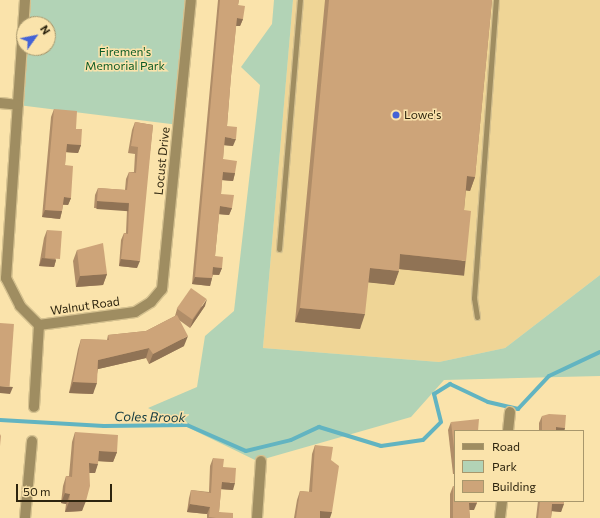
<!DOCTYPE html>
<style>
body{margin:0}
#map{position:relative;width:600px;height:518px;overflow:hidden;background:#fae3ab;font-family:Commissioner,sans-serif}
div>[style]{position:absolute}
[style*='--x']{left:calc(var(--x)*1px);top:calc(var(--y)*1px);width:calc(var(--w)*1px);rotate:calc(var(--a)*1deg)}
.built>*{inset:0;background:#efd596}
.green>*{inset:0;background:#b2d3b6}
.stream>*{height:4px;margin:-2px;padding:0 2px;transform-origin:2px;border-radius:2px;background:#62b4c1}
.roads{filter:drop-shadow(1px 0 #d5c18f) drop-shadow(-1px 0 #d5c18f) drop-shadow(0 1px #d5c18f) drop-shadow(0 -1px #d5c18f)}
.lane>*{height:5px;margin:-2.5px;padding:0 2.5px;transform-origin:2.5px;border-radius:2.5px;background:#9f8d61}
.street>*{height:10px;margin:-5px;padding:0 5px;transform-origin:5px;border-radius:5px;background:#9f8d61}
.wall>*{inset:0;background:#b08d68}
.shaded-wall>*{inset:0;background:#907355;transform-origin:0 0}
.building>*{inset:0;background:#cda479;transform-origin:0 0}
.dots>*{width:11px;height:11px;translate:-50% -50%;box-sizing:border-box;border:2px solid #fae3ab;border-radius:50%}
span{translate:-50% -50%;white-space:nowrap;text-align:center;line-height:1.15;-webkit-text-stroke:3px #fae3ab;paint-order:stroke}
.park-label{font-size:12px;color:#0c5b25}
.poi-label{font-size:12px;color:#2d240e}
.left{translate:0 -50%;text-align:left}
.street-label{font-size:12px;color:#2d240e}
.water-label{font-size:13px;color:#133b40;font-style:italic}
.legend{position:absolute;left:454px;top:430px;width:130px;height:72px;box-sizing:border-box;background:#fae3ab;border:1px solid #a8976c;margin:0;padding:5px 7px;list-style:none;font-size:12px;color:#2d240e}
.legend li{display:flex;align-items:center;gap:8px;height:20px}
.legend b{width:20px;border:1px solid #a8976c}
.north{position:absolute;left:16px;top:16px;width:40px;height:40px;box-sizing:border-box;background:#fae3ab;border:1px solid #a8976c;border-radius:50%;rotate:57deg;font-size:11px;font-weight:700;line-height:16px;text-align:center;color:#2d240e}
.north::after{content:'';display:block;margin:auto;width:14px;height:18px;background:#4463d6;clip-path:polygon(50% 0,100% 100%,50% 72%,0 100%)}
.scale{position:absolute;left:16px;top:484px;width:96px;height:18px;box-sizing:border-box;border:2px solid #2d240e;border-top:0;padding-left:5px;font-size:12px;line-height:14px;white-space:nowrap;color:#2d240e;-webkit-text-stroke:3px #fae3ab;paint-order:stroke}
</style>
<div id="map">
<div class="built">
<i style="clip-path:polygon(293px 0,600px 0,600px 275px,505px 348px,439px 362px,263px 348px)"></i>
</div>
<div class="green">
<i style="clip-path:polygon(evenodd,25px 0,191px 0,179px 125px,18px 105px,25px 0,24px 24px,48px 24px,48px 48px,24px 48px,24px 24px)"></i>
<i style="clip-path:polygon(274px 0,293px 0,263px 348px,439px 362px,505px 348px,600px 275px,600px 376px,444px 380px,411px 417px,257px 461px,148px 408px,197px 387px,205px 336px,234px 311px,260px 85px,241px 67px,272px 24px)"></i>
</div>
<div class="stream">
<i style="--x:0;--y:420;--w:104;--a:3.3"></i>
<i style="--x:104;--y:426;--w:83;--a:-0.7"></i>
<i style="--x:187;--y:425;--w:64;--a:23.8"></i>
<i style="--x:246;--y:451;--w:46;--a:-13.7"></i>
<i style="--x:291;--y:440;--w:31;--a:-25"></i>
<i style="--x:319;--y:427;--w:65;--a:17"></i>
<i style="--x:381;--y:446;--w:42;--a:-8.1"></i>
<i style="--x:423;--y:440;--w:25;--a:-45"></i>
<i style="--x:441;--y:422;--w:29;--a:-104"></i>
<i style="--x:434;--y:394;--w:19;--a:-32"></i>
<i style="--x:450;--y:384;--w:42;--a:25.3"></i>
<i style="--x:488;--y:402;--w:31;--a:13"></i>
<i style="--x:518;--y:409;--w:45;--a:-46.8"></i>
<i style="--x:549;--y:376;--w:56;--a:-25.2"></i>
</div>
<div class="roads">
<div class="lane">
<i style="--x:279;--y:249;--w:250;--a:-85.2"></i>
<i style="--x:477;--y:317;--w:19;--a:-99"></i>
<i style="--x:474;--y:298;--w:299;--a:-85.8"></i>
</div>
<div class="street">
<i style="--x:25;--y:0;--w:279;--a:93.9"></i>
<i style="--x:6;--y:278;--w:31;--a:63"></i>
<i style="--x:20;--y:306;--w:27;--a:45"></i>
<i style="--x:39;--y:325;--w:82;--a:93.5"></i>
<i style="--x:0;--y:103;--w:18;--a:6"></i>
<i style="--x:39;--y:325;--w:97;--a:-7.7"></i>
<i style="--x:135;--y:312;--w:19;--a:-32"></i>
<i style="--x:151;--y:302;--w:17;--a:-50"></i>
<i style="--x:162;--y:289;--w:290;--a:-84.3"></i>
<i style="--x:508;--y:431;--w:19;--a:-84"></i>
<i style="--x:25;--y:518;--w:77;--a:-84.8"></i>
<i style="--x:257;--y:518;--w:57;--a:-86"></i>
<i style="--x:500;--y:518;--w:17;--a:-83"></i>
</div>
</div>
<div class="wall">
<i style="clip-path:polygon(218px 0,239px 0,238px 5px,243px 19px,240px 26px,236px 26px,231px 76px,227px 126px,233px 146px,224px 145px,223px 159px,235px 173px,233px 181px,222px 180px,221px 194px,232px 208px,229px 215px,219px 214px,215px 256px,222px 268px,219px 275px,213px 275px,212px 278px,210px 286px,192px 284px)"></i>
<i style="clip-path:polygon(325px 0,492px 0,475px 177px,470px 191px,466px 190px,464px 210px,461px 275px,399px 269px,394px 285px,368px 282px,360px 329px,295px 322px)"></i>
<i style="clip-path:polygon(54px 109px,76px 129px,81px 145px,78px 153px,66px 152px,65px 165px,71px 198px,68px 205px,63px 205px,62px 211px,60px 219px,42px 217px,51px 117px)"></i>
<i style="clip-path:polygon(135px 122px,153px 125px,137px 268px,119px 266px,121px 240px,124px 233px,126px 233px,127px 210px,94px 208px,95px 195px,98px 188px,125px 190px,126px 179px,129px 172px,134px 172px,135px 154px,128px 153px,132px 130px)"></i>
<i style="clip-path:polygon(47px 230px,56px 260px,54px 267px,39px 266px,44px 238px)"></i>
<i style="clip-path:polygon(77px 250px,107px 274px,103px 285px,76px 287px,73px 261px)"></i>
<i style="clip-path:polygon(205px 306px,190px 328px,179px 320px,184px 346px,149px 364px,146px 358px,98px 369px,93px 394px,69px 393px,78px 349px,81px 339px,107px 340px,108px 335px,146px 331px,175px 316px,177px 309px)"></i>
<i style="clip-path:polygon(542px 416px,565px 428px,564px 431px,539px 431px,539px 423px)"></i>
<i style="clip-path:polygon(451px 422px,455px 431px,455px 474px,453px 474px,448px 430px)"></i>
<i style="clip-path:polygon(75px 432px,117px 452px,113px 462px,98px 461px,95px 473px,89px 473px,82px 511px,65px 512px,66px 504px,61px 503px,63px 486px,66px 476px,69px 476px,72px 442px)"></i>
<i style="clip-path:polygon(315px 445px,331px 460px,330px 518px,294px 518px,297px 500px,300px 491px,309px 492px,312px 454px)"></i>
<i style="clip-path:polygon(213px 458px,223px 467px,233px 490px,221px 489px,219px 512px,233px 518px,207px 518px,207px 514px,187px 512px,189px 498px,191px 490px,209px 492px,210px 466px)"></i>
<i style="clip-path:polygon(453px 486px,474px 510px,469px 510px,470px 518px,450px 518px,450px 494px)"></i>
<i style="clip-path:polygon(538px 501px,564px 501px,561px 512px,552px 511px,551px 518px,536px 518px)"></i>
</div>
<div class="shaded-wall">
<i style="clip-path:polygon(237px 18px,243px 19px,240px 26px,234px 26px)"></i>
<i style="clip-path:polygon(225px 137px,236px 139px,233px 146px,222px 145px)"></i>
<i style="clip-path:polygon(67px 144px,81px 145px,78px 153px,64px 152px)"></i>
<i style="clip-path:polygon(223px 172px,235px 173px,233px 181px,221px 180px)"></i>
<i style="clip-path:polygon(467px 176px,475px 177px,470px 191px,462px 190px)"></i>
<i style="clip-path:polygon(64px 197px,71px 198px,68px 205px,61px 204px)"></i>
<i style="left:97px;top:201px;width:32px;height:8px;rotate:4deg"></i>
<i style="clip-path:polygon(220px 206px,232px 208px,229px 215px,217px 214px)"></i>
<i style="clip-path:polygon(45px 210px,62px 211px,60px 219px,42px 217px)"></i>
<i style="left:400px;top:254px;width:66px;height:15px;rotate:6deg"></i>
<i style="clip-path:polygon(42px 258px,56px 260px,54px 267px,39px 266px)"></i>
<i style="clip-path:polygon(121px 259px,140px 261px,137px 268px,119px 266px)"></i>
<i style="clip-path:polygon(213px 267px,222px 268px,219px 275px,211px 274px)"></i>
<i style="clip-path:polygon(370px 268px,399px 271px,394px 285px,364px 282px)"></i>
<i style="clip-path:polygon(107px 274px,103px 285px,76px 287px,80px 276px)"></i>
<i style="clip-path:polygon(195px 277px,212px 278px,210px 286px,192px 284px)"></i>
<i style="clip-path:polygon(207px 299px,205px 306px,190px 328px,193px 320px)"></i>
<i style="clip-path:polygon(300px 308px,365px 314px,360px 329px,295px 322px)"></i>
<i style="clip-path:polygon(188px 336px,184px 346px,149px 364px,153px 354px)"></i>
<i style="clip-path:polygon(149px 348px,146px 358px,94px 370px,98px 360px)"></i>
<i style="clip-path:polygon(73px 382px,97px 383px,93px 394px,69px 393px)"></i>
<i style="clip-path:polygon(0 386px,13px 387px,10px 394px,0 393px)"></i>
<i style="clip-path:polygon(556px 427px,565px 428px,564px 431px,555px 431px)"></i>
<i style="clip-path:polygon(99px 451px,117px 452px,113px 462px,96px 461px)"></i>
<i style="clip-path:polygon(89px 463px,98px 464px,95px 473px,85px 473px)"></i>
<i style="clip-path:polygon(222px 482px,235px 483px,233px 490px,219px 489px)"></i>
<i style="clip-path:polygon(65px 493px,70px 494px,66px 504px,61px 503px)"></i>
<i style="clip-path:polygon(86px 501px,82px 511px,65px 512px,69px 502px)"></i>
<i style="clip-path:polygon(469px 503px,477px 503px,474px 510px,467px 510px)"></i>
<i style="clip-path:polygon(190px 504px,210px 507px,207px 514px,187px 512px)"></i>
<i style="clip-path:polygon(552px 504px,564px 504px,561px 512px,550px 511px)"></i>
<i style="clip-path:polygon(320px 511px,332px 512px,330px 518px,317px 518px)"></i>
</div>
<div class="building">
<i style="clip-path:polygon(220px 0,239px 0,238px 5px,245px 6px,243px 19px,237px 18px,231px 76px,227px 126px,237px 127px,236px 139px,225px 137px,223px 159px,237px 161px,235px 173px,223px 172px,221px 194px,234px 195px,232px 208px,220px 206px,215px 256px,223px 257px,222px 268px,213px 267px,212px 278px,195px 277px)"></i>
<i style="clip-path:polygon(329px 0,492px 0,475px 177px,467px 176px,464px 210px,471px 211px,466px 261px,400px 254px,399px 271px,370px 268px,365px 314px,300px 308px)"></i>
<i style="clip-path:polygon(54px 109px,77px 111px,76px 129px,82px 129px,81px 145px,67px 144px,65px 165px,73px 166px,71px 198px,64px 197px,62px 211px,45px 210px)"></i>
<i style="clip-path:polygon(135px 122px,153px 125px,140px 261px,121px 259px,124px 233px,128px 234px,129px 203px,97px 201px,98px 188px,127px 190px,129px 172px,136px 173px,138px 147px,131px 146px)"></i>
<i style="left:47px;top:230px;width:15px;height:28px;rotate:4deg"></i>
<i style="clip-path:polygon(103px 243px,107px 274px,80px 276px,77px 250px)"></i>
<i style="left:191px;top:288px;width:19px;height:25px;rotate:35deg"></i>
<i style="clip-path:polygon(177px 315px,188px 336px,153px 354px,149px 348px,98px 360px,97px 383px,73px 382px,81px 339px,109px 340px,108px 335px,146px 331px)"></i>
<i style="left:0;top:323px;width:14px;height:63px;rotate:4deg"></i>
<i style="clip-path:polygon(549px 414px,566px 415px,565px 428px,556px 427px,556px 431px,542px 431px,542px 416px)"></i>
<i style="clip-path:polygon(479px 419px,478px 431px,455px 431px,455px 457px,451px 422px)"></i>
<i style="clip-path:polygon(75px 432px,118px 435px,117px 452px,99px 451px,98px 464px,89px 463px,90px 486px,86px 501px,69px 502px,70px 494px,65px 493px,66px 476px,72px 477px)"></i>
<i style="clip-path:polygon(0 434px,1px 436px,0 446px)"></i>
<i style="clip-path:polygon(315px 445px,333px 447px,331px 460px,339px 466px,332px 512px,320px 511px,320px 518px,296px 518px,300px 491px,312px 492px)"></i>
<i style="clip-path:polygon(213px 458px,224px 459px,223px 467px,236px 468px,235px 483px,222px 482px,219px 512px,233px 513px,233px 518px,216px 518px,209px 517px,210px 507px,190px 504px,191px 490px,211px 493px)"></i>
<i style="clip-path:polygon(453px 486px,455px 486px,455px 501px,477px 501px,477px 503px,469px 503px,470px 518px,453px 518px)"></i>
<i style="clip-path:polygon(540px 501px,564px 501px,564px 504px,552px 504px,551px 518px,538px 518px)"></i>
</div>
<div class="dots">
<i style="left:396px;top:115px;background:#4463d6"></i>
</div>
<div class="park-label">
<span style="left:125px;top:59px">Firemen's<br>Memorial Park</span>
</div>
<div class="poi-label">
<span class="left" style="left:404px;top:115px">Lowe's</span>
</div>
<div class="street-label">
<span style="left:162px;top:161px;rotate:-84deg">Locust Drive</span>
<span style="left:85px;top:306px;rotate:-8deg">Walnut Road</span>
</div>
<div class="water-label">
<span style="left:150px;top:417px;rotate:1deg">Coles Brook</span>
</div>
<ul class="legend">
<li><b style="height:5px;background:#9f8d61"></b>Road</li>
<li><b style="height:11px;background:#b2d3b6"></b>Park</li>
<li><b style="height:11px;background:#cda479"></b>Building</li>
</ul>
<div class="north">N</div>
<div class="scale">50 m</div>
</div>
